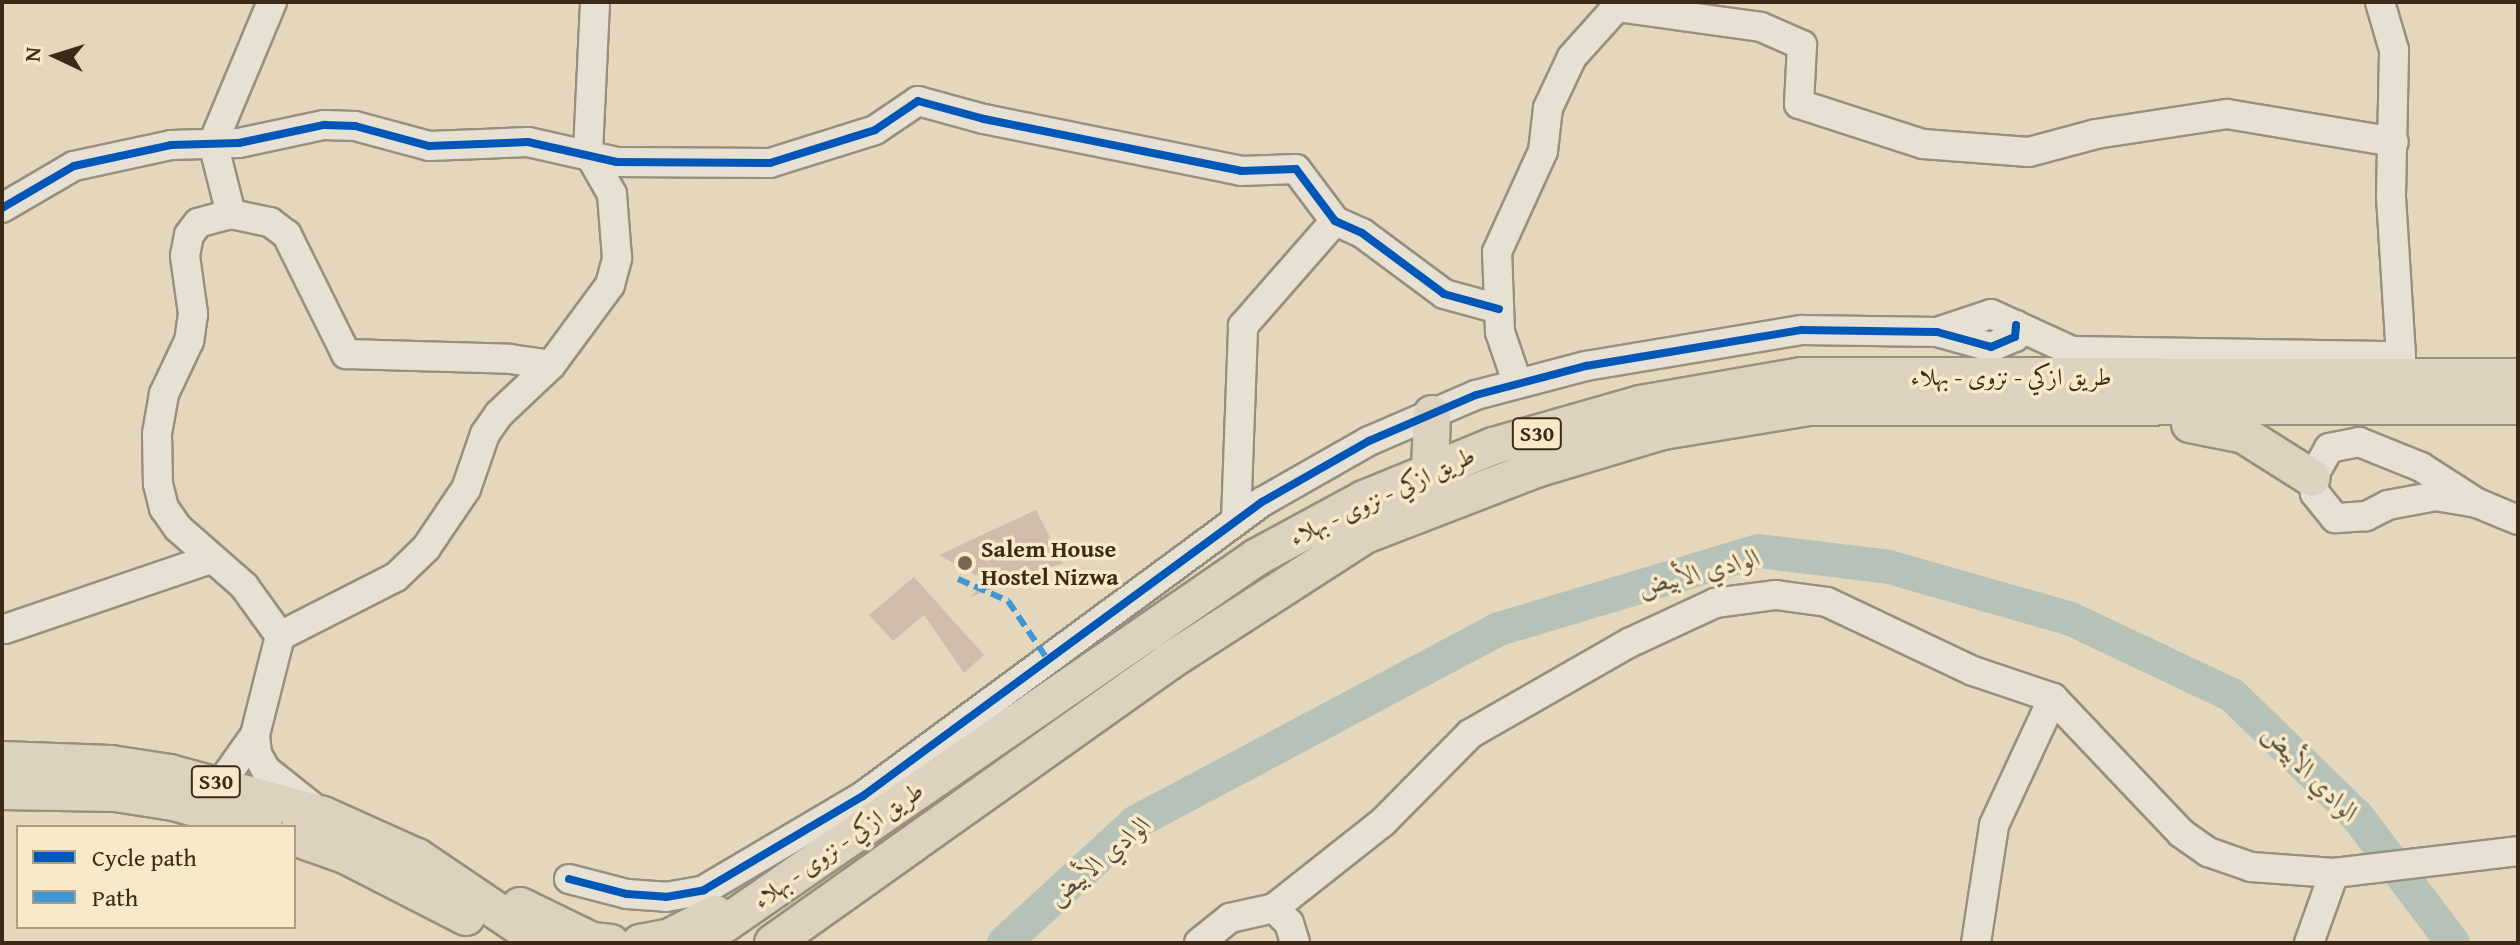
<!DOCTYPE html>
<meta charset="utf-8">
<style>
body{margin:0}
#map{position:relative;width:2520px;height:945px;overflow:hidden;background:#e4d7bc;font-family:"Gentium Book Plus",Amiri,serif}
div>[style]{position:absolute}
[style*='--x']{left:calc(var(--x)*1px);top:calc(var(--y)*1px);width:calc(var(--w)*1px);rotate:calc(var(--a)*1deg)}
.river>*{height:34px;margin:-17px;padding:0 17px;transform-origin:17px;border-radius:17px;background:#b6c1b7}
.building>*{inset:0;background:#cfbcac}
.roads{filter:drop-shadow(2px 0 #998f7e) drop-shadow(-2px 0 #998f7e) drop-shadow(0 2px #998f7e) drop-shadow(0 -2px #998f7e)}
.minor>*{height:28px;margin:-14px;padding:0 14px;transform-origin:14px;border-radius:14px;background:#e7e1d4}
.major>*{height:36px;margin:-18px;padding:0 18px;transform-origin:18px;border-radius:18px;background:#dcd2bf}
.quiet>*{height:6px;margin-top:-3px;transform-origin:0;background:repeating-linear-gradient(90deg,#3f96d4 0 12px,transparent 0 18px)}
.cycleway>*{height:8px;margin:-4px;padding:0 4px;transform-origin:4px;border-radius:4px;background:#0057b8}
.dots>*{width:22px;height:22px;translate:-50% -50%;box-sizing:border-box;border:4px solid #f8e9c8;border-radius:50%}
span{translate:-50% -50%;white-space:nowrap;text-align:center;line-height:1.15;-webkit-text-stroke:7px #f8e9c8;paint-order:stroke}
.shield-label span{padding:2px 6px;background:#f8e9c8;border:2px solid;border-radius:6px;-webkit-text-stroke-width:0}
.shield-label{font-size:22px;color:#3c2917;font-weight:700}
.street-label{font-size:24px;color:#3c2917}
.poi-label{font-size:24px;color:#3c2917;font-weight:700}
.left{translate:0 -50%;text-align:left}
.water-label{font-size:26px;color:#564d3e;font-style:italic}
.frame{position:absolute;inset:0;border:4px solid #3c2917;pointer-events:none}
.legend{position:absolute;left:16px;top:825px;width:280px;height:104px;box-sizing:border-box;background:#f8e9c8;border:2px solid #ad9c81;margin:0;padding:10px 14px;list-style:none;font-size:24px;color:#3c2917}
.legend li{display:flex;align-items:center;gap:16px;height:40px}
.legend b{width:40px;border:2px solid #ad9c81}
.north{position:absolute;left:16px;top:16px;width:80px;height:80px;-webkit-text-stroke:6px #f8e9c8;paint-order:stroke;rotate:274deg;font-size:22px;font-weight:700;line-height:32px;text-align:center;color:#3c2917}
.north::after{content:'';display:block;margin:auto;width:28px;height:36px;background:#3c2917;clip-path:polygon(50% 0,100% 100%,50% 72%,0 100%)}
</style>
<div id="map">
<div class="river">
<i style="--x:1004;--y:943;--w:179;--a:-42.5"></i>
<i style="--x:1136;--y:822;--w:411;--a:-28"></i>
<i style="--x:1499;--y:629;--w:271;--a:-16.7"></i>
<i style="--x:1759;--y:551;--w:131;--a:7"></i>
<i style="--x:1889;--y:567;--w:189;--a:15.9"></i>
<i style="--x:2071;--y:619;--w:178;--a:25.3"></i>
<i style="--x:2232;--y:695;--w:174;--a:44.1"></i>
<i style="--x:2357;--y:816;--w:159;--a:52.9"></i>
</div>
<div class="building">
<i style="clip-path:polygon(1036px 510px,1063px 563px,970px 597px,991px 576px,975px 575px,939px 555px)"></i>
<i style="clip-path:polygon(914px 577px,984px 655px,964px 673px,924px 615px,893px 641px,869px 615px)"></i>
</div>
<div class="roads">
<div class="minor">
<i style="--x:272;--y:2;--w:153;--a:112.7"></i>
<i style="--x:213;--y:143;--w:73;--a:75.8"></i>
<i style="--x:231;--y:214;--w:34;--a:165"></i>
<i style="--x:198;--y:223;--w:15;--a:127"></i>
<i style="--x:189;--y:235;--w:21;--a:101"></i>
<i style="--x:185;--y:256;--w:59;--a:82.1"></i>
<i style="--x:193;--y:314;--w:27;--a:98"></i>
<i style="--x:189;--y:341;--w:59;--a:115.3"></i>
<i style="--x:164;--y:394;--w:40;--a:100"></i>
<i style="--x:157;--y:433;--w:51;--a:88.9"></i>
<i style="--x:158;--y:484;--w:25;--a:76"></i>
<i style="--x:164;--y:508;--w:24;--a:55"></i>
<i style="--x:178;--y:528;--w:88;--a:41.3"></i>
<i style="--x:244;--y:586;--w:62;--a:54.2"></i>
<i style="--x:280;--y:636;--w:102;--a:104.2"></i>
<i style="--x:255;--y:735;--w:19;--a:84"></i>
<i style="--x:257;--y:754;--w:18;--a:61"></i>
<i style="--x:266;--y:770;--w:61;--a:38.4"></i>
<i style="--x:2;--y:208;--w:83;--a:-30.3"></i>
<i style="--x:74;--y:166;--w:99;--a:-12.2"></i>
<i style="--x:171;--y:145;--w:68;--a:-1.7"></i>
<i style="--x:239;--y:143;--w:87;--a:-12"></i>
<i style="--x:324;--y:125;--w:31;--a:2"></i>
<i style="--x:355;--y:126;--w:77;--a:15.1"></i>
<i style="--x:429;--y:146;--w:99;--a:-2.3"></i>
<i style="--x:528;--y:142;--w:91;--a:12.7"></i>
<i style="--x:617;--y:162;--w:153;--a:0.4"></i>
<i style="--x:770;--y:163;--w:110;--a:-17.4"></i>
<i style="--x:875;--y:130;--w:52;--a:-34"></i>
<i style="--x:918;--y:101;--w:68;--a:15.3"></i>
<i style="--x:984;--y:119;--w:262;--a:11.4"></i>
<i style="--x:1241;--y:171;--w:55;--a:-2.1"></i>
<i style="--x:1296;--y:169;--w:65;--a:53.1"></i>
<i style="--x:1335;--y:221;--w:30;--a:24"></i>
<i style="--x:1362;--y:233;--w:102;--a:36.6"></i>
<i style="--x:1444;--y:294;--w:57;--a:15.3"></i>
<i style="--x:231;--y:214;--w:40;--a:12"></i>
<i style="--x:270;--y:222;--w:21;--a:37"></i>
<i style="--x:287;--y:235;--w:133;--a:63.6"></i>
<i style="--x:346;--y:354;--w:164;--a:1.7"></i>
<i style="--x:510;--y:359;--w:41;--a:8.3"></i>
<i style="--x:1937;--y:332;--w:57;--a:-18.4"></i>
<i style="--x:1991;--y:314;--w:89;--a:24.6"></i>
<i style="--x:2072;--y:351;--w:329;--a:0.9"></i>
<i style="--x:2401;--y:356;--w:160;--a:-93.6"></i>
<i style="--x:2391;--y:196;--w:146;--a:-88.8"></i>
<i style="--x:2394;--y:50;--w:50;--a:-106.3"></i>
<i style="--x:1517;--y:382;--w:53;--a:-108.8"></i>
<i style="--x:1500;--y:332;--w:80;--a:-92.1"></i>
<i style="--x:1497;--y:252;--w:111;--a:-65.5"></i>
<i style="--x:1543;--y:151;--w:43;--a:-83.4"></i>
<i style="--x:1548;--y:108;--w:56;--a:-64.8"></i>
<i style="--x:1572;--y:57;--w:67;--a:-48"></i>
<i style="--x:1617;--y:7;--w:145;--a:7.9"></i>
<i style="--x:1761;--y:27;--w:45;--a:23.7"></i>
<i style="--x:1802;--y:45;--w:59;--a:92.9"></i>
<i style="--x:1799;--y:104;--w:130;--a:17.9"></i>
<i style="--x:1923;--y:144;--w:106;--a:4.3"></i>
<i style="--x:2029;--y:152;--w:69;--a:-15"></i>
<i style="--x:2096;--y:134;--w:133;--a:-8.7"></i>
<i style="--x:2227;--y:114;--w:169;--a:9.5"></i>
<i style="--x:2477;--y:503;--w:42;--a:-170.3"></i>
<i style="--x:2436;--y:496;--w:49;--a:169.4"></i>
<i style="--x:2388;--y:505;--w:25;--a:153"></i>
<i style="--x:2366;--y:516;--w:31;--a:176"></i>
<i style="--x:2335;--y:518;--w:32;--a:-129"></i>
<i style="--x:2315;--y:493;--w:15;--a:-101"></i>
<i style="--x:2312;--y:478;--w:34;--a:-60"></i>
<i style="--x:2329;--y:448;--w:31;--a:-11"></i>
<i style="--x:2359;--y:442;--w:67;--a:22"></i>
<i style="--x:2421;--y:467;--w:67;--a:32.7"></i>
<i style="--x:2477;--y:503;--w:44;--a:22.5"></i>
<i style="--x:1236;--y:520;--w:194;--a:-87.9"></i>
<i style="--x:1243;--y:326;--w:140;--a:-48.8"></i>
<i style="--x:5;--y:629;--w:218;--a:-18.8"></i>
<i style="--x:280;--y:636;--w:130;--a:-27"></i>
<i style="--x:396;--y:577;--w:42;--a:-44"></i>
<i style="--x:426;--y:548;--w:71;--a:-55.9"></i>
<i style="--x:466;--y:489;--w:58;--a:-70.9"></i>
<i style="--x:485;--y:434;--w:24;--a:-55"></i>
<i style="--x:499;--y:414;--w:71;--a:-43.3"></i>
<i style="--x:551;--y:365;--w:99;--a:-53.6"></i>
<i style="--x:610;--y:285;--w:28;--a:-75"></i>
<i style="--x:617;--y:258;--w:64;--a:-94.5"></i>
<i style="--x:612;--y:194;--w:48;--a:-119.7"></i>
<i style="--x:588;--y:152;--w:150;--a:-87.3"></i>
<i style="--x:221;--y:783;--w:59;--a:-54.7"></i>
<i style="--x:569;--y:879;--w:60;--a:14.5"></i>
<i style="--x:627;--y:894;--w:39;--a:4"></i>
<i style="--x:666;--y:897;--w:39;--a:-10"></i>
<i style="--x:704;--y:890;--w:185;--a:-30.6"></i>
<i style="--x:863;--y:796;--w:496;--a:-36.4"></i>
<i style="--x:1262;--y:502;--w:123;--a:-29.7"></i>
<i style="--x:1369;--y:441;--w:116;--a:-23.3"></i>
<i style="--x:1476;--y:395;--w:114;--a:-14.8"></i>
<i style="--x:1586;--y:366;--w:219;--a:-9.5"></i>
<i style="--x:1802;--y:330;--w:135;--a:0.8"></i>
<i style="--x:1937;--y:332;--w:56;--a:15.5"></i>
<i style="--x:1991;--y:347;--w:26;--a:-23"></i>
<i style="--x:2015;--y:337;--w:12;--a:-85"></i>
<i style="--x:1274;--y:908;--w:139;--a:-38.3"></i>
<i style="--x:1383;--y:822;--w:124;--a:-45.3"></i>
<i style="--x:1470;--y:734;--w:183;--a:-29.8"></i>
<i style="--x:1629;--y:643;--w:95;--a:-24.9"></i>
<i style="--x:1715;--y:603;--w:62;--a:-7.5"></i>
<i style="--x:1776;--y:595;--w:51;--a:7.8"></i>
<i style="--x:1827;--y:602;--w:161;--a:25.3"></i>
<i style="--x:1973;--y:671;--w:84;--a:18.6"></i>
<i style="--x:2053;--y:698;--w:186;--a:46.5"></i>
<i style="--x:2181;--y:833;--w:33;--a:35"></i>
<i style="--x:2208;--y:852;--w:46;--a:19.2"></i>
<i style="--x:2251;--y:867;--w:83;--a:4.1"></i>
<i style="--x:2334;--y:873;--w:185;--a:-6.8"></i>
<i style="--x:1199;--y:943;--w:40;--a:-39"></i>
<i style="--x:1230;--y:918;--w:45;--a:-12.8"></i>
<i style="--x:1274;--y:908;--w:21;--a:45"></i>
<i style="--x:1289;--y:923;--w:21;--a:73"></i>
<i style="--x:1976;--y:943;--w:119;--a:-81.3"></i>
<i style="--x:1994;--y:825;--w:140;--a:-65.1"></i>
<i style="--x:2309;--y:943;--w:74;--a:-70.3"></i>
</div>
<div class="major">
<i style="--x:2190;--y:424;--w:55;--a:11.5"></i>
<i style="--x:2244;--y:435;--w:80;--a:32.3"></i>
<i style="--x:1430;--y:471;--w:57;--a:-88"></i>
<i style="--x:2;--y:760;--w:109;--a:2.1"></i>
<i style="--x:111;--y:764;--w:60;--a:8.7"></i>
<i style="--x:170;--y:773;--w:159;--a:15.4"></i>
<i style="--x:323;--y:815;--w:103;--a:24.1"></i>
<i style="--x:417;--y:857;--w:153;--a:34.1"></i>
<i style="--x:2;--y:791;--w:113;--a:1"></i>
<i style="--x:115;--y:793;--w:59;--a:8.8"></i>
<i style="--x:173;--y:802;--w:94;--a:15.4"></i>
<i style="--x:294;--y:837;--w:54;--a:19.4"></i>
<i style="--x:345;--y:855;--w:136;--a:27.1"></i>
<i style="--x:520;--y:906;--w:80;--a:25.9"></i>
<i style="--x:592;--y:941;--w:19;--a:6"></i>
<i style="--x:640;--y:943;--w:31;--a:-11"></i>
<i style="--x:670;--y:937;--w:51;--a:-27.1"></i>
<i style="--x:697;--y:943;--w:680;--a:-34.58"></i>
<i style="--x:1257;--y:557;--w:122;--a:-28.5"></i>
<i style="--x:1364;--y:499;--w:139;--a:-22.3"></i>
<i style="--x:1493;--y:446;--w:153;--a:-15.9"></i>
<i style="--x:1640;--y:404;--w:164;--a:-9.8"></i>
<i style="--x:1802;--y:376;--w:716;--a:0.08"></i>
<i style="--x:773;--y:943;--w:485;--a:-35.4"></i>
<i style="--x:1168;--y:662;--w:234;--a:-32.8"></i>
<i style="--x:1365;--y:535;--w:183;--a:-21.1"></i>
<i style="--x:1536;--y:469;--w:133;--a:-16.7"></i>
<i style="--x:1663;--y:431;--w:148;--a:-9.3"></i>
<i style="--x:1809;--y:407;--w:709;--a:-0.08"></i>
</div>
</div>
<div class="quiet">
<i style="--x:958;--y:579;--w:55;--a:23.7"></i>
<i style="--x:1008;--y:601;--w:71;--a:55.9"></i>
</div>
<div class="cycleway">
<i style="--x:2;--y:208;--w:83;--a:-30.3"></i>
<i style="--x:74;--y:166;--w:99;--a:-12.2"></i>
<i style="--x:171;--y:145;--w:68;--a:-1.7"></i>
<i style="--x:239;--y:143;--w:87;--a:-12"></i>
<i style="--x:324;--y:125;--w:31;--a:2"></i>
<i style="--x:355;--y:126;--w:77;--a:15.1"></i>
<i style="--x:429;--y:146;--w:99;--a:-2.3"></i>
<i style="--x:528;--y:142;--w:91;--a:12.7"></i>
<i style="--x:617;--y:162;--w:153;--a:0.4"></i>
<i style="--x:770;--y:163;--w:110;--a:-17.4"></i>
<i style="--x:875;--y:130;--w:52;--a:-34"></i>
<i style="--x:918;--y:101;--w:68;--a:15.3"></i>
<i style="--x:984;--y:119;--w:262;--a:11.4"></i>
<i style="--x:1241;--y:171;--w:55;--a:-2.1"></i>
<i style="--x:1296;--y:169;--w:65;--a:53.1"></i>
<i style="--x:1335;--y:221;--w:30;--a:24"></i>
<i style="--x:1362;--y:233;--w:102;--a:36.6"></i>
<i style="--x:1444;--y:294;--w:57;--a:15.3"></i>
<i style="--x:569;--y:879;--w:60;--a:14.5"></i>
<i style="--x:627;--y:894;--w:39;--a:4"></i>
<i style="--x:666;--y:897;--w:39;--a:-10"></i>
<i style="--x:704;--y:890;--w:185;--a:-30.6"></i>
<i style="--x:863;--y:796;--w:496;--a:-36.4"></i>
<i style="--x:1262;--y:502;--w:123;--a:-29.7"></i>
<i style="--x:1369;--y:441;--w:116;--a:-23.3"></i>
<i style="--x:1476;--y:395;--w:114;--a:-14.8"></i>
<i style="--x:1586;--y:366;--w:219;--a:-9.5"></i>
<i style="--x:1802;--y:330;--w:135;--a:0.8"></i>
<i style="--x:1937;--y:332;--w:56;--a:15.5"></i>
<i style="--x:1991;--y:347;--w:26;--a:-23"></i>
<i style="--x:2015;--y:337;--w:12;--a:-85"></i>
</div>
<div class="dots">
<i style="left:965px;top:563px;background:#776651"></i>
</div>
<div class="shield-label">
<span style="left:1537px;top:434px">S30</span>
<span style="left:216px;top:782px">S30</span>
</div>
<div class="street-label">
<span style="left:2011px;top:377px">طريق ازكي - نزوى - بهلاء</span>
<span style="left:1382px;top:496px;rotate:-25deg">طريق ازكي - نزوى - بهلاء</span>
<span style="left:838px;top:845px;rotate:-35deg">طريق ازكي - نزوى - بهلاء</span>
</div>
<div class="poi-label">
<span class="left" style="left:981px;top:563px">Salem House<br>Hostel Nizwa</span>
</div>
<div class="water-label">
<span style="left:1699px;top:572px;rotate:-15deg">الوادي الأبيض</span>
<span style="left:2311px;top:773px;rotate:45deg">الوادي الأبيض</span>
<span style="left:1099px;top:860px;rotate:-40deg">الوادي الأبيض</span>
</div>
<div class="frame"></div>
<ul class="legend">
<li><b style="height:10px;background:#0057b8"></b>Cycle path</li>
<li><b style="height:10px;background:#3f96d4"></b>Path</li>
</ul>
<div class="north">N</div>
</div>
